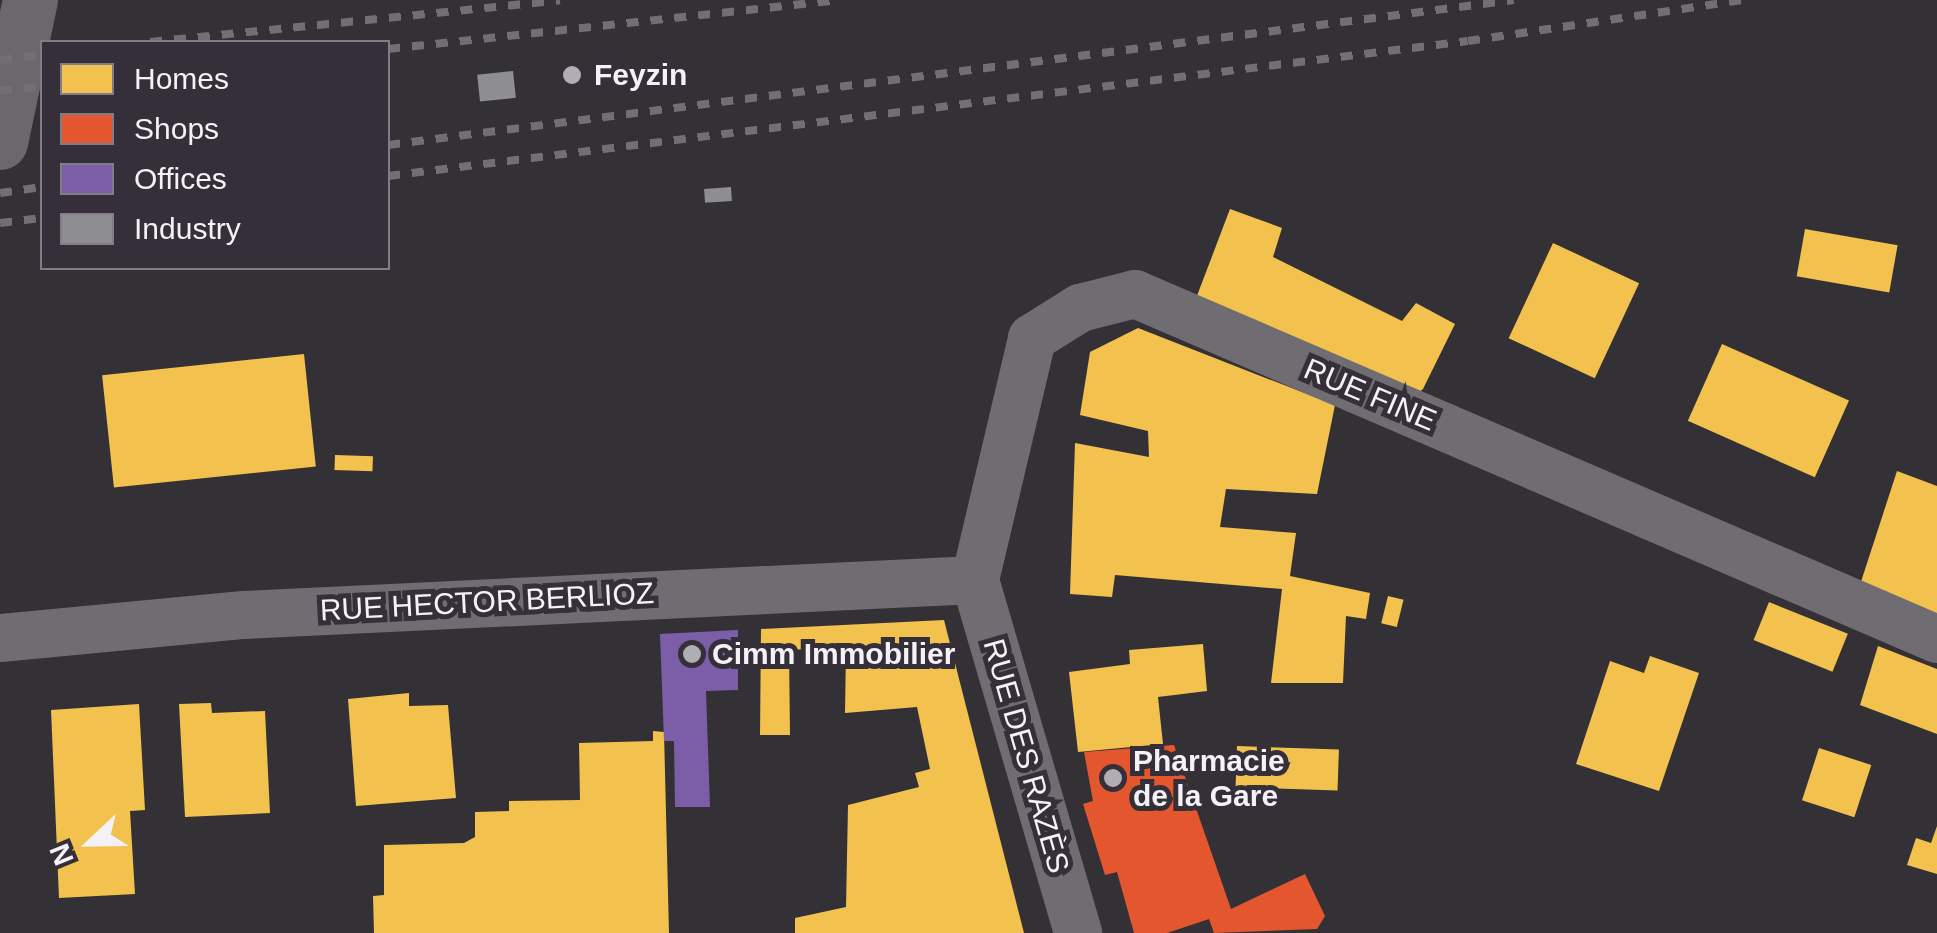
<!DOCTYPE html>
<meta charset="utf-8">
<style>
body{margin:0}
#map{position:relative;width:1937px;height:933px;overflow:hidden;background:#343136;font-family:Arial,sans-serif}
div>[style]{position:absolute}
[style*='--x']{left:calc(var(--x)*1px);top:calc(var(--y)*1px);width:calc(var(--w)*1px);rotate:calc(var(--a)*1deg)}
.homes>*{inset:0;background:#f2c14e;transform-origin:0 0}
.shops>*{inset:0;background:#e4572e}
.offices>*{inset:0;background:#7b5ea7}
.industry>*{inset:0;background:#8d8d92;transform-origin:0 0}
.street>*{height:48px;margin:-24px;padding:0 24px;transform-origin:24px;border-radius:24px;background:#706d72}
.secondary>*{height:55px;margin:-27.5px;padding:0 27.5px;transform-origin:27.5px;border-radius:27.5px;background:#6c676b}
.rail>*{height:8px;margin-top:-4px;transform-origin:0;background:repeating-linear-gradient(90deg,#716f72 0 12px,transparent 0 24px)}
.dots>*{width:28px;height:28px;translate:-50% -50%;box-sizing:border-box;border:5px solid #342f38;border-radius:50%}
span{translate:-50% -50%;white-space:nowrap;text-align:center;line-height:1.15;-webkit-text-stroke:10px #342f38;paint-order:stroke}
.poi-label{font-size:30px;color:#f4f1f7;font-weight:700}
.left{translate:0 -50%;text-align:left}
.street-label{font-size:30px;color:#f4f1f7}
.legend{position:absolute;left:40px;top:40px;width:350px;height:230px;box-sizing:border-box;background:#342f38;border:2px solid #817d84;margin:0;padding:12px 18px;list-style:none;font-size:30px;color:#f4f1f7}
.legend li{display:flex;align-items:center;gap:20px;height:50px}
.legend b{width:50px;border:2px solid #817d84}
.north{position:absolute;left:40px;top:793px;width:100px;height:100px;-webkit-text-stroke:8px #342f38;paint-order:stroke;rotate:248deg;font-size:28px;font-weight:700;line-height:40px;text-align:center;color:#f4f1f7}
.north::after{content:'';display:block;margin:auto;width:35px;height:45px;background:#f4f1f7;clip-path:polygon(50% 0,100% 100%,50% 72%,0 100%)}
</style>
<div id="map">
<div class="homes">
<i style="clip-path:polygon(1230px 209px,1282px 228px,1273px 257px,1402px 321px,1416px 303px,1455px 324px,1423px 389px,1410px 399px,1195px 301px)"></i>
<i style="left:1805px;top:229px;width:94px;height:48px;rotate:10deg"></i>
<i style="left:1553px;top:243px;width:95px;height:105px;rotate:25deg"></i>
<i style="clip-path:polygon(1138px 328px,1335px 405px,1317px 494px,1226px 489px,1220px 527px,1296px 533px,1290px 576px,1370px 593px,1366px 619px,1346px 616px,1343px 683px,1271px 683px,1282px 589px,1115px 575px,1112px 597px,1070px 594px,1075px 443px,1149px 457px,1148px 431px,1080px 415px,1090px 352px)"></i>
<i style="left:1722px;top:344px;width:139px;height:84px;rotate:24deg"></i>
<i style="left:304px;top:354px;width:113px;height:203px;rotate:84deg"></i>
<i style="left:335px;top:455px;width:38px;height:15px;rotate:2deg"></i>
<i style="clip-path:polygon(1897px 471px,1937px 486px,1937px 623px,1858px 591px)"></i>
<i style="left:1388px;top:596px;width:16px;height:28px;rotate:14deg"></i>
<i style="left:1769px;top:602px;width:85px;height:41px;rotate:22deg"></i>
<i style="clip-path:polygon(944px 620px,1024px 933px,795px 933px,795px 918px,846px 907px,848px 805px,919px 787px,915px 773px,930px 769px,917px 707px,845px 713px,846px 647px,789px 650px,790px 735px,760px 735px,761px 629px)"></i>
<i style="clip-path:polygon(1203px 644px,1207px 691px,1158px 697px,1163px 744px,1078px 752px,1069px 672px,1130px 664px,1129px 650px)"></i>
<i style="clip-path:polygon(1878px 646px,1937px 669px,1937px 734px,1860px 705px)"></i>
<i style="clip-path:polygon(1650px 656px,1699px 673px,1659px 791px,1576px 764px,1610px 661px,1644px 673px)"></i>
<i style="clip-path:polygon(409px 693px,409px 706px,448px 705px,456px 798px,356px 806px,348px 699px)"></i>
<i style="clip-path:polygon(211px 703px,212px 713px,265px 711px,270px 813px,185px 817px,179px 704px)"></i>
<i style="clip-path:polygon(139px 704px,145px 810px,130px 811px,135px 894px,59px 898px,51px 710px)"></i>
<i style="clip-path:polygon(653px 731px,664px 732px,669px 933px,374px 933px,373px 896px,384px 895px,384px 845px,464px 843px,475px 837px,475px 812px,509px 811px,509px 801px,580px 800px,579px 743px,653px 741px)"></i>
<i style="left:1237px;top:746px;width:102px;height:41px;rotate:2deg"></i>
<i style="left:1819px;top:748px;width:55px;height:55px;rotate:18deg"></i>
<i style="clip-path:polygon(1937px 826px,1937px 874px,1907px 865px,1916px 838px,1931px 843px)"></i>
</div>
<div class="shops">
<i style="clip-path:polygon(1174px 745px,1231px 909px,1305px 874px,1325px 916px,1317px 929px,1214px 933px,1209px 919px,1167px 933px,1134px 933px,1117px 872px,1105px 875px,1083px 804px,1093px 801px,1084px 752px)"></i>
</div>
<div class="offices">
<i style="clip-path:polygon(738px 630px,738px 690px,706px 691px,710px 807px,675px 807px,674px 741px,664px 741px,660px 634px)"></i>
</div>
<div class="industry">
<i style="left:513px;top:71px;width:27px;height:36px;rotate:84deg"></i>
<i style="left:731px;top:187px;width:14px;height:27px;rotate:86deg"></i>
</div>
<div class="street">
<i style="--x:975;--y:580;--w:249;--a:-76.7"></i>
<i style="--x:1032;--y:338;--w:57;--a:-32"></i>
<i style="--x:1080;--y:308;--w:57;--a:-14.3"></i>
<i style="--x:1135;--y:294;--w:873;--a:23.28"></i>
<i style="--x:975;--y:580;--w:368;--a:73.7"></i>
<i style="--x:0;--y:638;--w:245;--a:-5.4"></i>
<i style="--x:244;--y:615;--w:732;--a:-2.74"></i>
</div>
<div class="secondary">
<i style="--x:0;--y:142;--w:145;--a:-78.1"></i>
</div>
<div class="rail">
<i style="--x:150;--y:42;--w:412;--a:-5.8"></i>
<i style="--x:388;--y:49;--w:454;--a:-6.2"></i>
<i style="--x:0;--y:60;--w:42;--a:-6.8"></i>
<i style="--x:0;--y:91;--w:42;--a:-6.8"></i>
<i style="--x:388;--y:145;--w:1135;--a:-7.34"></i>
<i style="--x:388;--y:176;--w:1088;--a:-7.13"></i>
<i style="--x:1468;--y:41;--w:277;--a:-8.5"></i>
<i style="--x:0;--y:193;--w:42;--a:-8.1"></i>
<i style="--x:0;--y:223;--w:42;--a:-6.8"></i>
</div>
<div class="dots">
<i style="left:572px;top:75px;background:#b1aeb3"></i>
<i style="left:692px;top:654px;background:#b1aeb3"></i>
<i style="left:1113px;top:778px;background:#b1aeb3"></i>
</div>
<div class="poi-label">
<span class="left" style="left:594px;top:75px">Feyzin</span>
<span class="left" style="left:712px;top:654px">Cimm Immobilier</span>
<span class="left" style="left:1133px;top:778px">Pharmacie<br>de la Gare</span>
</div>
<div class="street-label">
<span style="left:1370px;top:395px;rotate:23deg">RUE FINE</span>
<span style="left:487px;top:602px;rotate:-3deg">RUE HECTOR BERLIOZ</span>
<span style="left:1026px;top:756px;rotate:74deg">RUE DES RAZÈS</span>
</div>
<ul class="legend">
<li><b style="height:28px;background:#f2c14e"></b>Homes</li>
<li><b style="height:28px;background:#e4572e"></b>Shops</li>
<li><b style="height:28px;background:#7b5ea7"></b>Offices</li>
<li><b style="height:28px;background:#8d8d92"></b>Industry</li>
</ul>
<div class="north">N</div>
</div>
